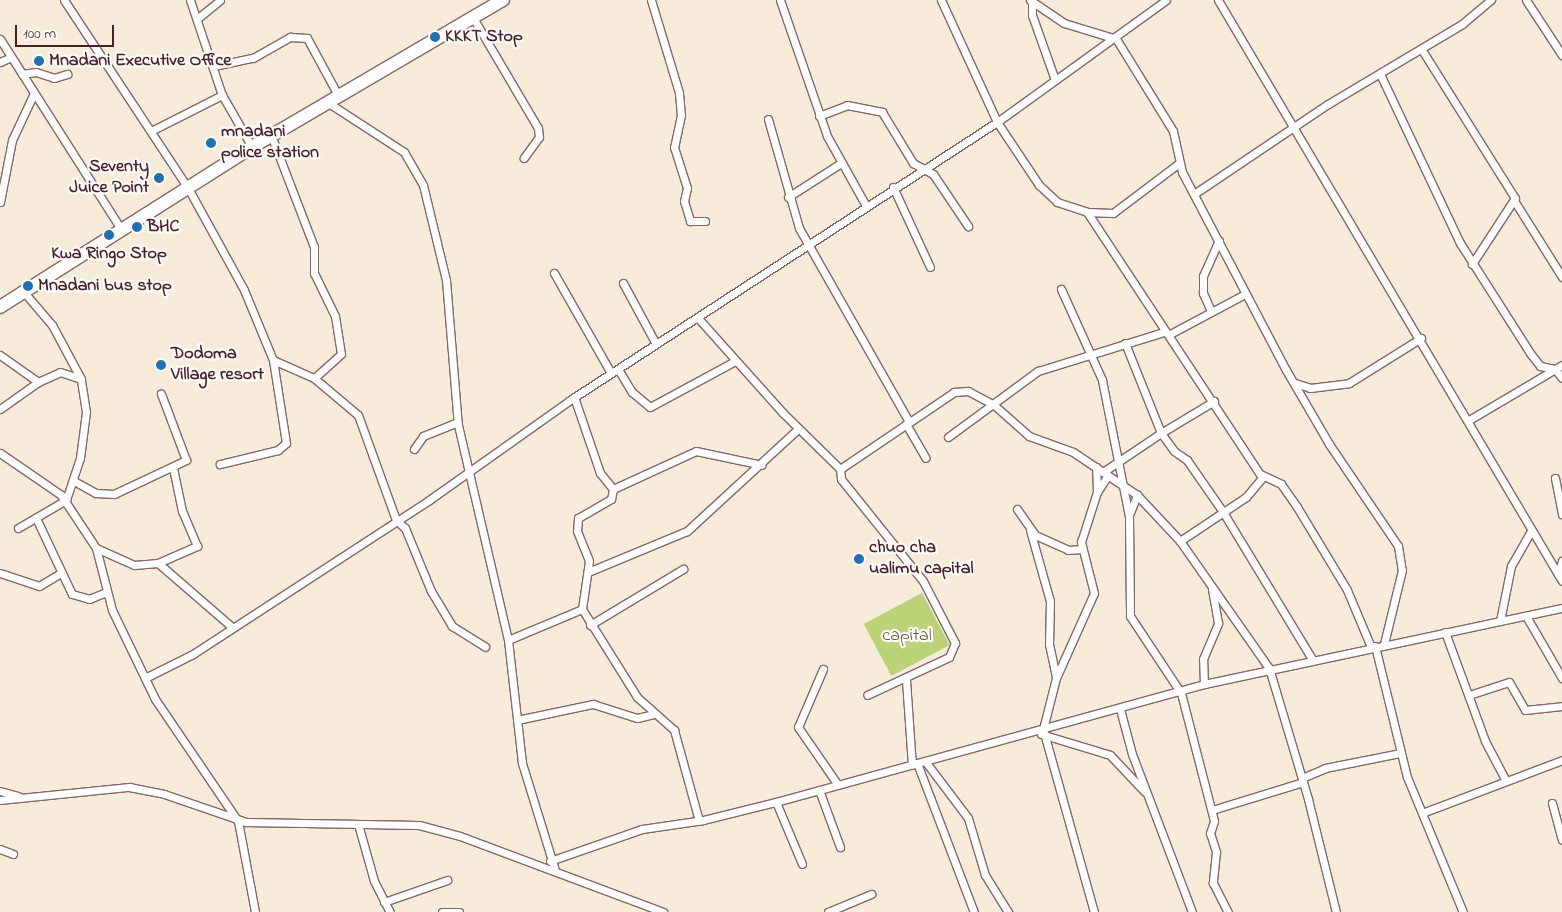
<!DOCTYPE html>
<style>
body{margin:0}
#map{position:relative;width:1562px;height:912px;overflow:hidden;background:#f6ecd9;font-family:"Indie Flower",sans-serif}
div>[style]{position:absolute}
[style*='--x']{left:calc(var(--x)*1px);top:calc(var(--y)*1px);width:calc(var(--w)*1px);rotate:calc(var(--a)*1deg)}
.green>*{inset:0;background:#bbd276;transform-origin:0 0}
.roads{filter:drop-shadow(1px 0 #866768) drop-shadow(-1px 0 #866768) drop-shadow(0 1px #866768) drop-shadow(0 -1px #866768)}
.street>*{height:7px;margin:-3.5px;padding:0 3.5px;transform-origin:3.5px;border-radius:3.5px;background:#fff}
.highway>*{height:12px;margin:-6px;padding:0 6px;transform-origin:6px;border-radius:6px;background:#fff}
.dots>*{width:14px;height:14px;translate:-50% -50%;box-sizing:border-box;border:2px solid #fdfcf7;border-radius:50%}
span{translate:-50% -50%;white-space:nowrap;text-align:center;line-height:1.15;-webkit-text-stroke:4.5px #fdfcf7;paint-order:stroke}
.poi-label{font-size:18px;color:#4a1f2b;font-weight:700}
.left{translate:0 -50%;text-align:left}
.right{translate:-100% -50%;text-align:right}
.park-label{font-size:18px;color:#6c5542}
.scale{position:absolute;left:15px;top:25px;width:99px;height:22px;box-sizing:border-box;border:2px solid #4a1f2b;border-top:0;padding-left:6px;font-size:15px;line-height:18px;white-space:nowrap;color:#4a1f2b;-webkit-text-stroke:4px #fdfcf7;paint-order:stroke}
</style>
<div id="map">
<div class="green">
<i style="left:922px;top:593px;width:59px;height:66px;rotate:62deg"></i>
</div>
<div class="roads">
<div class="street">
<i style="--x:64;--y:0;--w:225;--a:56.6"></i>
<i style="--x:188;--y:188;--w:116;--a:61.2"></i>
<i style="--x:244;--y:290;--w:76;--a:67.5"></i>
<i style="--x:273;--y:360;--w:84;--a:81.1"></i>
<i style="--x:286;--y:443;--w:11;--a:139"></i>
<i style="--x:278;--y:450;--w:60;--a:166.4"></i>
<i style="--x:190;--y:0;--w:100;--a:71.4"></i>
<i style="--x:222;--y:95;--w:60;--a:60"></i>
<i style="--x:651;--y:0;--w:97;--a:73.2"></i>
<i style="--x:679;--y:93;--w:22;--a:85"></i>
<i style="--x:681;--y:115;--w:33;--a:102"></i>
<i style="--x:674;--y:147;--w:43;--a:72.4"></i>
<i style="--x:687;--y:188;--w:13;--a:103"></i>
<i style="--x:684;--y:201;--w:21;--a:73"></i>
<i style="--x:690;--y:221;--w:15;--a:0"></i>
<i style="--x:780;--y:0;--w:144;--a:70.9"></i>
<i style="--x:827;--y:136;--w:78;--a:60.8"></i>
<i style="--x:941;--y:0;--w:134;--a:65.3"></i>
<i style="--x:997;--y:122;--w:76;--a:56.3"></i>
<i style="--x:1039;--y:185;--w:25;--a:43"></i>
<i style="--x:1057;--y:202;--w:32;--a:18"></i>
<i style="--x:1087;--y:212;--w:26;--a:2"></i>
<i style="--x:1113;--y:213;--w:83;--a:-37.1"></i>
<i style="--x:1030;--y:0;--w:41;--a:34.1"></i>
<i style="--x:1064;--y:23;--w:51;--a:17"></i>
<i style="--x:1218;--y:0;--w:675;--a:59.37"></i>
<i style="--x:1526;--y:0;--w:66;--a:56.8"></i>
<i style="--x:1032;--y:2;--w:13;--a:90"></i>
<i style="--x:1032;--y:15;--w:69;--a:70.5"></i>
<i style="--x:472;--y:16;--w:130;--a:59.5"></i>
<i style="--x:538;--y:128;--w:9;--a:84"></i>
<i style="--x:539;--y:137;--w:26;--a:126"></i>
<i style="--x:198;--y:18;--w:28;--a:-39"></i>
<i style="--x:1115;--y:37;--w:110;--a:58.3"></i>
<i style="--x:1173;--y:131;--w:42;--a:77.6"></i>
<i style="--x:1182;--y:172;--w:224;--a:62.3"></i>
<i style="--x:1286;--y:370;--w:86;--a:59.8"></i>
<i style="--x:1329;--y:444;--w:123;--a:55.9"></i>
<i style="--x:1398;--y:546;--w:24;--a:81"></i>
<i style="--x:1402;--y:570;--w:76;--a:103.7"></i>
<i style="--x:0;--y:39;--w:225;--a:57.5"></i>
<i style="--x:1422;--y:50;--w:175;--a:57.9"></i>
<i style="--x:1515;--y:198;--w:79;--a:123.1"></i>
<i style="--x:0;--y:62;--w:12;--a:-24"></i>
<i style="--x:214;--y:66;--w:40;--a:-12"></i>
<i style="--x:253;--y:58;--w:43;--a:-29.6"></i>
<i style="--x:290;--y:37;--w:17;--a:3"></i>
<i style="--x:307;--y:38;--w:65;--a:61.5"></i>
<i style="--x:22;--y:74;--w:14;--a:-8"></i>
<i style="--x:36;--y:72;--w:19;--a:18"></i>
<i style="--x:54;--y:78;--w:14;--a:-17"></i>
<i style="--x:1381;--y:76;--w:185;--a:64.7"></i>
<i style="--x:1460;--y:243;--w:130;--a:57.5"></i>
<i style="--x:1530;--y:353;--w:16;--a:52"></i>
<i style="--x:1540;--y:366;--w:15;--a:11"></i>
<i style="--x:1555;--y:369;--w:11;--a:52"></i>
<i style="--x:327;--y:102;--w:92;--a:33"></i>
<i style="--x:404;--y:152;--w:38;--a:60"></i>
<i style="--x:423;--y:185;--w:98;--a:76.4"></i>
<i style="--x:446;--y:280;--w:145;--a:85.3"></i>
<i style="--x:458;--y:425;--w:221;--a:76.9"></i>
<i style="--x:508;--y:640;--w:124;--a:83.5"></i>
<i style="--x:522;--y:763;--w:112;--a:72.9"></i>
<i style="--x:819;--y:116;--w:30;--a:-21"></i>
<i style="--x:847;--y:105;--w:36;--a:11"></i>
<i style="--x:882;--y:112;--w:60;--a:58.7"></i>
<i style="--x:913;--y:163;--w:23;--a:29"></i>
<i style="--x:933;--y:174;--w:63;--a:56.1"></i>
<i style="--x:768;--y:119;--w:113;--a:74.1"></i>
<i style="--x:799;--y:228;--w:223;--a:60.4"></i>
<i style="--x:151;--y:131;--w:80;--a:-26.9"></i>
<i style="--x:271;--y:135;--w:120;--a:69"></i>
<i style="--x:314;--y:247;--w:26;--a:90"></i>
<i style="--x:314;--y:273;--w:48;--a:64"></i>
<i style="--x:335;--y:316;--w:38;--a:81"></i>
<i style="--x:341;--y:354;--w:36;--a:138"></i>
<i style="--x:893;--y:187;--w:88;--a:65.2"></i>
<i style="--x:1194;--y:194;--w:161;--a:-33.9"></i>
<i style="--x:1328;--y:104;--w:156;--a:-30.8"></i>
<i style="--x:1462;--y:24;--w:38;--a:-40"></i>
<i style="--x:788;--y:197;--w:63;--a:-32.7"></i>
<i style="--x:0;--y:202;--w:63;--a:-79"></i>
<i style="--x:12;--y:140;--w:52;--a:-64.9"></i>
<i style="--x:1515;--y:202;--w:89;--a:57.9"></i>
<i style="--x:1087;--y:212;--w:314;--a:56.6"></i>
<i style="--x:1260;--y:474;--w:23;--a:25"></i>
<i style="--x:1281;--y:484;--w:28;--a:55"></i>
<i style="--x:1297;--y:507;--w:97;--a:58.9"></i>
<i style="--x:1347;--y:590;--w:62;--a:67.2"></i>
<i style="--x:554;--y:273;--w:115;--a:60.3"></i>
<i style="--x:623;--y:283;--w:69;--a:61.6"></i>
<i style="--x:1061;--y:289;--w:100;--a:65.7"></i>
<i style="--x:1102;--y:380;--w:139;--a:78.8"></i>
<i style="--x:1129;--y:516;--w:100;--a:89.4"></i>
<i style="--x:1130;--y:616;--w:92;--a:56.5"></i>
<i style="--x:1181;--y:693;--w:132;--a:75.5"></i>
<i style="--x:1214;--y:821;--w:13;--a:108"></i>
<i style="--x:1210;--y:833;--w:20;--a:72"></i>
<i style="--x:1216;--y:852;--w:31;--a:96"></i>
<i style="--x:1213;--y:883;--w:33;--a:63"></i>
<i style="--x:1211;--y:311;--w:20;--a:-114"></i>
<i style="--x:1203;--y:293;--w:17;--a:-90"></i>
<i style="--x:1203;--y:276;--w:39;--a:-66"></i>
<i style="--x:698;--y:318;--w:127;--a:48.2"></i>
<i style="--x:783;--y:413;--w:80;--a:44.5"></i>
<i style="--x:840;--y:469;--w:10;--a:84"></i>
<i style="--x:841;--y:479;--w:131;--a:51.2"></i>
<i style="--x:923;--y:581;--w:70;--a:62.7"></i>
<i style="--x:955;--y:643;--w:15;--a:113"></i>
<i style="--x:949;--y:657;--w:90;--a:155.1"></i>
<i style="--x:1170;--y:334;--w:85;--a:-28.1"></i>
<i style="--x:1125;--y:343;--w:97;--a:68.2"></i>
<i style="--x:1161;--y:433;--w:62;--a:-31.1"></i>
<i style="--x:0;--y:355;--w:47;--a:35.4"></i>
<i style="--x:38;--y:382;--w:24;--a:-24"></i>
<i style="--x:60;--y:372;--w:22;--a:18"></i>
<i style="--x:273;--y:360;--w:45;--a:23.7"></i>
<i style="--x:314;--y:378;--w:57;--a:40.1"></i>
<i style="--x:358;--y:415;--w:112;--a:70.1"></i>
<i style="--x:396;--y:520;--w:12;--a:42"></i>
<i style="--x:405;--y:528;--w:68;--a:67.6"></i>
<i style="--x:431;--y:591;--w:41;--a:59"></i>
<i style="--x:452;--y:626;--w:39;--a:32"></i>
<i style="--x:618;--y:369;--w:27;--a:59"></i>
<i style="--x:632;--y:392;--w:23;--a:40"></i>
<i style="--x:650;--y:407;--w:97;--a:-28.4"></i>
<i style="--x:1295;--y:383;--w:16;--a:18"></i>
<i style="--x:1310;--y:388;--w:39;--a:-7"></i>
<i style="--x:1349;--y:383;--w:85;--a:-32"></i>
<i style="--x:574;--y:397;--w:80;--a:71.1"></i>
<i style="--x:600;--y:473;--w:21;--a:51"></i>
<i style="--x:613;--y:489;--w:91;--a:-24.6"></i>
<i style="--x:696;--y:451;--w:67;--a:12"></i>
<i style="--x:0;--y:409;--w:47;--a:-35.4"></i>
<i style="--x:1469;--y:420;--w:108;--a:-30.6"></i>
<i style="--x:906;--y:424;--w:39;--a:60"></i>
<i style="--x:948;--y:437;--w:112;--a:-36.3"></i>
<i style="--x:1038;--y:371;--w:132;--a:-17.2"></i>
<i style="--x:414;--y:449;--w:16;--a:-55"></i>
<i style="--x:423;--y:436;--w:37;--a:-22"></i>
<i style="--x:0;--y:453;--w:74;--a:34.5"></i>
<i style="--x:61;--y:495;--w:64;--a:56.6"></i>
<i style="--x:96;--y:548;--w:64;--a:75.5"></i>
<i style="--x:112;--y:610;--w:99;--a:64.2"></i>
<i style="--x:155;--y:699;--w:148;--a:55.8"></i>
<i style="--x:238;--y:821;--w:93;--a:79.4"></i>
<i style="--x:840;--y:469;--w:138;--a:-34"></i>
<i style="--x:954;--y:392;--w:14;--a:-4"></i>
<i style="--x:968;--y:391;--w:30;--a:28"></i>
<i style="--x:994;--y:405;--w:47;--a:41.5"></i>
<i style="--x:1029;--y:436;--w:47;--a:20"></i>
<i style="--x:1073;--y:452;--w:77;--a:33.9"></i>
<i style="--x:1137;--y:495;--w:63;--a:46.9"></i>
<i style="--x:1180;--y:541;--w:155;--a:55"></i>
<i style="--x:1269;--y:668;--w:137;--a:73.4"></i>
<i style="--x:1308;--y:799;--w:116;--a:76.1"></i>
<i style="--x:1103;--y:472;--w:70;--a:-33.9"></i>
<i style="--x:1161;--y:433;--w:22;--a:54"></i>
<i style="--x:1174;--y:451;--w:16;--a:35"></i>
<i style="--x:1187;--y:460;--w:63;--a:55.3"></i>
<i style="--x:1223;--y:512;--w:172;--a:58.8"></i>
<i style="--x:1555;--y:478;--w:37;--a:79"></i>
<i style="--x:74;--y:481;--w:25;--a:29"></i>
<i style="--x:96;--y:493;--w:18;--a:3"></i>
<i style="--x:114;--y:494;--w:80;--a:-25.3"></i>
<i style="--x:186;--y:460;--w:71;--a:-110.7"></i>
<i style="--x:613;--y:489;--w:10;--a:101"></i>
<i style="--x:611;--y:499;--w:38;--a:150"></i>
<i style="--x:578;--y:518;--w:13;--a:94"></i>
<i style="--x:577;--y:531;--w:32;--a:68"></i>
<i style="--x:589;--y:561;--w:49;--a:98.3"></i>
<i style="--x:582;--y:609;--w:104;--a:58"></i>
<i style="--x:637;--y:697;--w:50;--a:41.7"></i>
<i style="--x:674;--y:730;--w:94;--a:74.6"></i>
<i style="--x:1097;--y:492;--w:20;--a:-57"></i>
<i style="--x:1017;--y:509;--w:32;--a:55"></i>
<i style="--x:1035;--y:535;--w:36;--a:24"></i>
<i style="--x:1068;--y:550;--w:14;--a:-4"></i>
<i style="--x:1129;--y:515;--w:22;--a:-68"></i>
<i style="--x:36;--y:518;--w:84;--a:64.7"></i>
<i style="--x:72;--y:594;--w:18;--a:16"></i>
<i style="--x:89;--y:599;--w:18;--a:-22"></i>
<i style="--x:18;--y:528;--w:56;--a:-30.3"></i>
<i style="--x:66;--y:500;--w:44;--a:-71.6"></i>
<i style="--x:80;--y:458;--w:46;--a:-82.6"></i>
<i style="--x:86;--y:412;--w:33;--a:-99"></i>
<i style="--x:81;--y:379;--w:61;--a:-118.2"></i>
<i style="--x:52;--y:325;--w:45;--a:-130.5"></i>
<i style="--x:1030;--y:530;--w:74;--a:74.3"></i>
<i style="--x:1050;--y:601;--w:43;--a:91.3"></i>
<i style="--x:1049;--y:644;--w:34;--a:78"></i>
<i style="--x:1180;--y:541;--w:79;--a:-33.7"></i>
<i style="--x:1246;--y:497;--w:26;--a:-50"></i>
<i style="--x:96;--y:548;--w:42;--a:24.1"></i>
<i style="--x:134;--y:565;--w:24;--a:-5"></i>
<i style="--x:158;--y:563;--w:43;--a:-23.6"></i>
<i style="--x:197;--y:546;--w:38;--a:-113"></i>
<i style="--x:182;--y:511;--w:44;--a:-101.8"></i>
<i style="--x:158;--y:563;--w:98;--a:40.9"></i>
<i style="--x:588;--y:572;--w:107;--a:-22.5"></i>
<i style="--x:687;--y:531;--w:151;--a:-42.6"></i>
<i style="--x:0;--y:573;--w:41;--a:18.4"></i>
<i style="--x:39;--y:586;--w:23;--a:-31"></i>
<i style="--x:1558;--y:574;--w:14;--a:-73"></i>
<i style="--x:1526;--y:616;--w:72;--a:59.9"></i>
<i style="--x:1500;--y:621;--w:56;--a:-78.7"></i>
<i style="--x:1511;--y:566;--w:40;--a:-60.3"></i>
<i style="--x:590;--y:625;--w:109;--a:-31.1"></i>
<i style="--x:1445;--y:632;--w:116;--a:69.8"></i>
<i style="--x:1485;--y:741;--w:43;--a:62.2"></i>
<i style="--x:508;--y:640;--w:80;--a:-22.7"></i>
<i style="--x:1375;--y:646;--w:135;--a:76.3"></i>
<i style="--x:1407;--y:777;--w:146;--a:67.5"></i>
<i style="--x:823;--y:669;--w:63;--a:113.3"></i>
<i style="--x:798;--y:727;--w:70;--a:55.4"></i>
<i style="--x:145;--y:678;--w:54;--a:-26.6"></i>
<i style="--x:193;--y:654;--w:282;--a:-33.1"></i>
<i style="--x:429;--y:500;--w:173;--a:-35.3"></i>
<i style="--x:570;--y:400;--w:510;--a:-33.07"></i>
<i style="--x:997;--y:122;--w:208;--a:-35.8"></i>
<i style="--x:906;--y:680;--w:85;--a:86"></i>
<i style="--x:1204;--y:684;--w:25;--a:-92"></i>
<i style="--x:1203;--y:659;--w:39;--a:-67"></i>
<i style="--x:1218;--y:623;--w:35;--a:-100"></i>
<i style="--x:1469;--y:695;--w:42;--a:-18"></i>
<i style="--x:1509;--y:682;--w:32;--a:60"></i>
<i style="--x:1525;--y:710;--w:37;--a:-6"></i>
<i style="--x:1120;--y:709;--w:47;--a:75.1"></i>
<i style="--x:1132;--y:754;--w:169;--a:69.2"></i>
<i style="--x:517;--y:720;--w:78;--a:-11.9"></i>
<i style="--x:593;--y:704;--w:46;--a:17.7"></i>
<i style="--x:637;--y:718;--w:18;--a:-13"></i>
<i style="--x:1041;--y:734;--w:72;--a:16.9"></i>
<i style="--x:1110;--y:755;--w:50;--a:46.6"></i>
<i style="--x:925;--y:761;--w:71;--a:53"></i>
<i style="--x:968;--y:818;--w:59;--a:73.4"></i>
<i style="--x:985;--y:875;--w:44;--a:58.1"></i>
<i style="--x:917;--y:763;--w:160;--a:69.1"></i>
<i style="--x:1302;--y:778;--w:25;--a:-23"></i>
<i style="--x:1325;--y:768;--w:76;--a:-11.3"></i>
<i style="--x:819;--y:790;--w:61;--a:69.8"></i>
<i style="--x:0;--y:791;--w:19;--a:16"></i>
<i style="--x:0;--y:800;--w:130;--a:-5.8"></i>
<i style="--x:129;--y:787;--w:36;--a:11"></i>
<i style="--x:164;--y:794;--w:87;--a:18.9"></i>
<i style="--x:246;--y:822;--w:173;--a:1"></i>
<i style="--x:419;--y:825;--w:42;--a:15"></i>
<i style="--x:460;--y:836;--w:217;--a:20.5"></i>
<i style="--x:776;--y:802;--w:67;--a:67.2"></i>
<i style="--x:1552;--y:803;--w:38;--a:75"></i>
<i style="--x:1212;--y:810;--w:95;--a:-17.1"></i>
<i style="--x:1422;--y:813;--w:150;--a:-20.7"></i>
<i style="--x:358;--y:824;--w:59;--a:74.3"></i>
<i style="--x:374;--y:881;--w:35;--a:63"></i>
<i style="--x:0;--y:849;--w:14;--a:21"></i>
<i style="--x:550;--y:861;--w:97;--a:-19.2"></i>
<i style="--x:642;--y:829;--w:62;--a:-8.4"></i>
<i style="--x:703;--y:820;--w:75;--a:-13.9"></i>
<i style="--x:776;--y:802;--w:444;--a:-15.4"></i>
<i style="--x:1204;--y:684;--w:366;--a:-12"></i>
<i style="--x:384;--y:902;--w:67;--a:-19.2"></i>
<i style="--x:442;--y:912;--w:17;--a:0"></i>
<i style="--x:828;--y:912;--w:47;--a:-22.7"></i>
<i style="--x:1094;--y:912;--w:190;--a:-105.6"></i>
<i style="--x:1043;--y:729;--w:53;--a:-75.7"></i>
<i style="--x:1056;--y:678;--w:93;--a:-65.9"></i>
<i style="--x:1094;--y:593;--w:53;--a:-104.3"></i>
<i style="--x:1081;--y:542;--w:52;--a:-72.3"></i>
<i style="--x:1097;--y:492;--w:25;--a:-92"></i>
</div>
<div class="highway">
<i style="--x:0;--y:307;--w:299;--a:-32.4"></i>
<i style="--x:252;--y:147;--w:291;--a:-30.4"></i>
</div>
</div>
<div class="dots">
<i style="left:435px;top:37px;background:#1f6fb2"></i>
<i style="left:39px;top:61px;background:#1f6fb2"></i>
<i style="left:211px;top:143px;background:#1f6fb2"></i>
<i style="left:159px;top:178px;background:#1f6fb2"></i>
<i style="left:137px;top:227px;background:#1f6fb2"></i>
<i style="left:109px;top:235px;background:#1f6fb2"></i>
<i style="left:28px;top:286px;background:#1f6fb2"></i>
<i style="left:161px;top:365px;background:#1f6fb2"></i>
<i style="left:859px;top:559px;background:#1f6fb2"></i>
</div>
<div class="poi-label">
<span class="left" style="left:445px;top:37px">KKKT Stop</span>
<span class="left" style="left:49px;top:61px">Mnadani Executive Office</span>
<span class="left" style="left:221px;top:143px">mnadani<br>police station</span>
<span class="right" style="left:149px;top:178px">Seventy<br>Juice Point</span>
<span class="left" style="left:147px;top:227px">BHC</span>
<span style="left:109px;top:254px">Kwa Ringo Stop</span>
<span class="left" style="left:38px;top:286px">Mnadani bus stop</span>
<span class="left" style="left:171px;top:365px">Dodoma<br>Village resort</span>
<span class="left" style="left:869px;top:559px">chuo cha<br>ualimu capital</span>
</div>
<div class="park-label">
<span style="left:907px;top:636px">capital</span>
</div>
<div class="scale">100 m</div>
</div>
